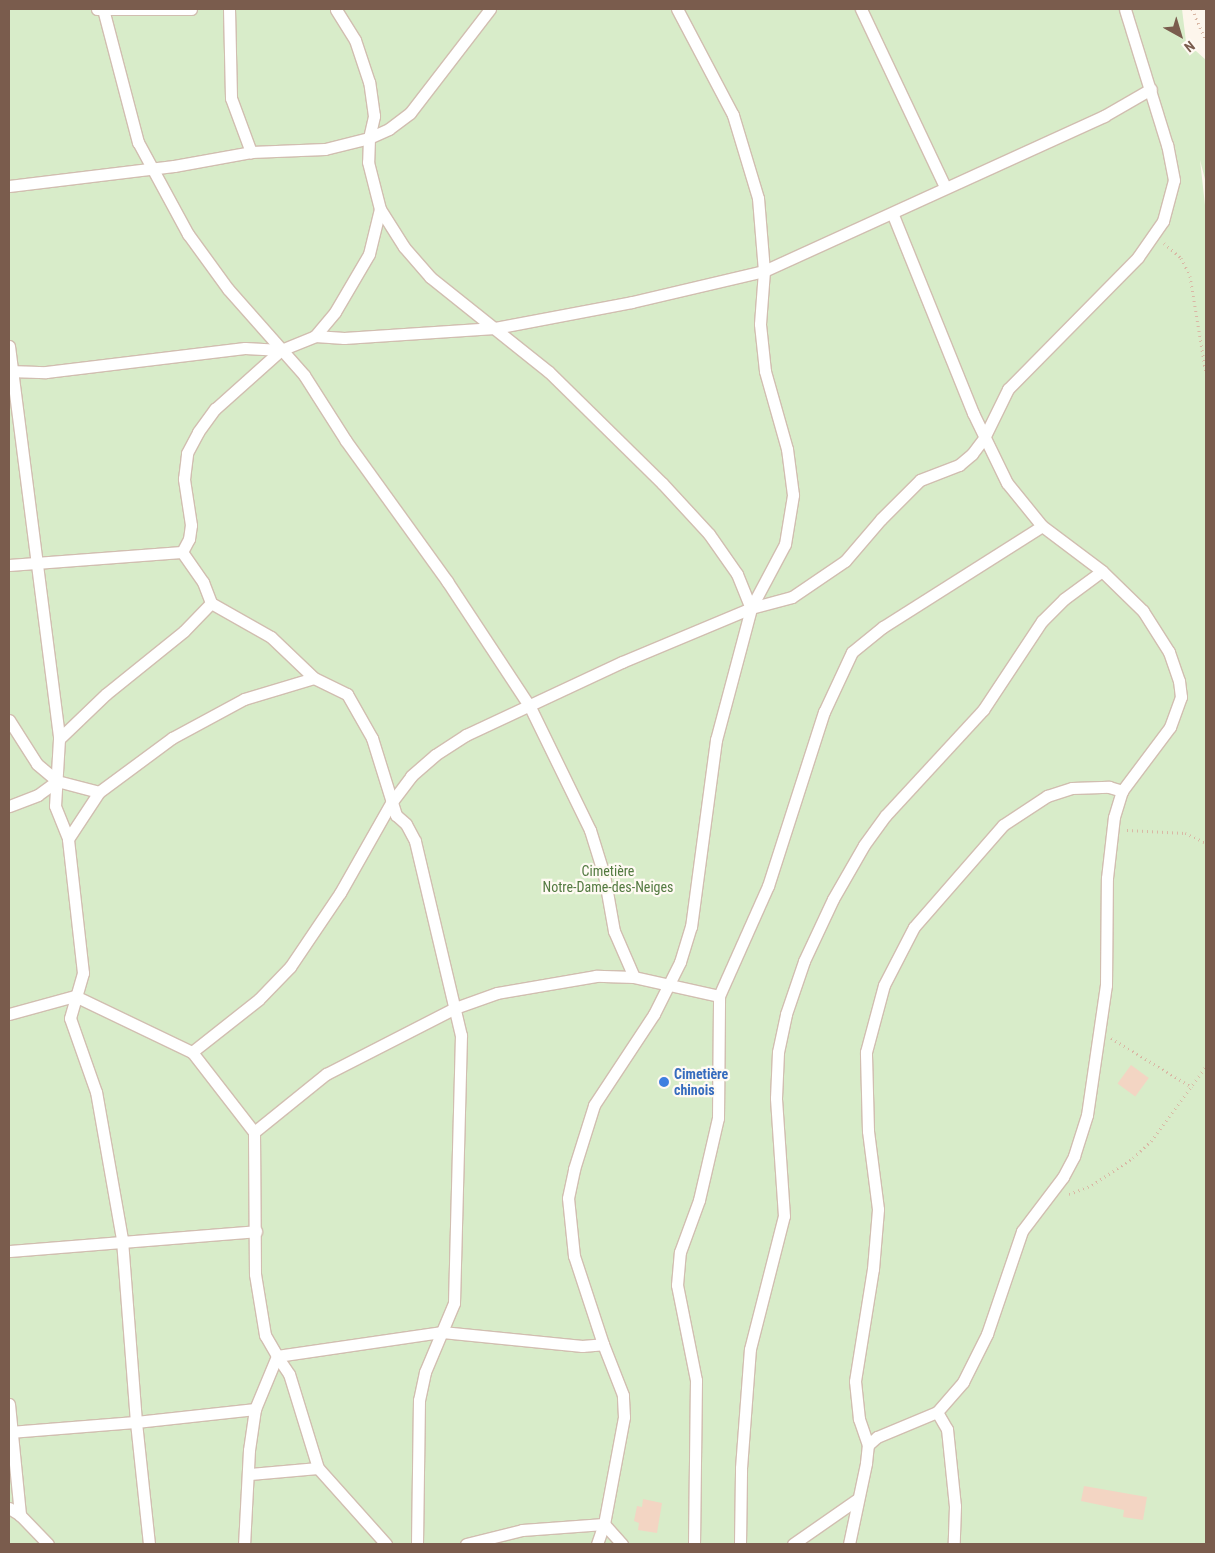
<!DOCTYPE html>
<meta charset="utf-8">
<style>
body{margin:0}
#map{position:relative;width:1215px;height:1553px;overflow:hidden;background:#fdf6ec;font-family:"Roboto Condensed",sans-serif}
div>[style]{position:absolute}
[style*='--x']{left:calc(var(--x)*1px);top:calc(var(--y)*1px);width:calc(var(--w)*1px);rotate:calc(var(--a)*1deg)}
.green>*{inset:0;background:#d8ecc9}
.building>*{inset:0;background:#f3d5c3;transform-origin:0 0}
.path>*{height:3px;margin-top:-1.5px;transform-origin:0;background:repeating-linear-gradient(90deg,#d9b8a5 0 1px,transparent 0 5px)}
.roads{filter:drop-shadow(1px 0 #d1beb0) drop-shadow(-1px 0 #d1beb0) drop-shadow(0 1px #d1beb0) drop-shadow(0 -1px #d1beb0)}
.service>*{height:11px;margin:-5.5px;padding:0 5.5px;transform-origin:5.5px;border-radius:5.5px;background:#fff}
.dots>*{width:14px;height:14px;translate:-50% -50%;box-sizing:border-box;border:2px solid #fffaf3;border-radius:50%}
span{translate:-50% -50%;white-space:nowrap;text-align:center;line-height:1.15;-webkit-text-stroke:4.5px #fffaf3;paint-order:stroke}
.park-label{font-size:14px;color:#537a41}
.shop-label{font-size:14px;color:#366cbe;font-weight:700}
.left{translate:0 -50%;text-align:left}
.frame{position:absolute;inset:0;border:10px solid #7a5c4d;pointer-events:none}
.north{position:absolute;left:1155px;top:10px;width:50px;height:50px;-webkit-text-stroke:4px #fffaf3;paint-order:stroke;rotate:141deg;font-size:14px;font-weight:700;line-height:20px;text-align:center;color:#7a5c4d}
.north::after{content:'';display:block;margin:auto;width:18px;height:22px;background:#7a5c4d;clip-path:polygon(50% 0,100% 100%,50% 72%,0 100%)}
</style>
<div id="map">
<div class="green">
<i style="clip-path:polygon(9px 9px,1182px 9px,1186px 42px,1206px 60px,1206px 183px,1200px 160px,1206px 214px,1206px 1544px,9px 1544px)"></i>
</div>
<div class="building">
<i style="left:1131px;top:1065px;width:22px;height:23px;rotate:36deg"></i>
<i style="clip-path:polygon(1084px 1486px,1147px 1497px,1143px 1520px,1123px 1517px,1124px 1510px,1081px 1501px)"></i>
<i style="clip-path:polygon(643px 1499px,662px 1503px,657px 1533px,638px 1530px,639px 1523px,634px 1521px,637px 1506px,642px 1507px)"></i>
</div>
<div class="path">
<i style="--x:1192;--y:9;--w:34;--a:66"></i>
<i style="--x:1164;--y:243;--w:23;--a:41"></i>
<i style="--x:1181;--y:258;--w:20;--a:63"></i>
<i style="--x:1190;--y:276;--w:99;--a:80.7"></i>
<i style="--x:1127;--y:830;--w:58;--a:3"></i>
<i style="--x:1185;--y:833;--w:23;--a:25"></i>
<i style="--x:1111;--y:1038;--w:95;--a:31.2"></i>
<i style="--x:1069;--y:1194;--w:25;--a:-21"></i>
<i style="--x:1092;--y:1185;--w:49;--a:-33.4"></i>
<i style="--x:1133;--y:1158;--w:25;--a:-43"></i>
<i style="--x:1151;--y:1141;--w:93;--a:-53.7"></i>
</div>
<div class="roads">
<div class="service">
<i style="--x:97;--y:9;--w:94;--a:0"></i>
<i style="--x:103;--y:9;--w:138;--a:75.3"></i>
<i style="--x:138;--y:142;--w:105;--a:61.5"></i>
<i style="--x:188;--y:234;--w:68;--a:54"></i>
<i style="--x:228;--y:289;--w:115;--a:48.5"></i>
<i style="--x:304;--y:375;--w:78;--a:57.5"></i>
<i style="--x:346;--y:441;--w:173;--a:54.2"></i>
<i style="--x:447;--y:581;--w:151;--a:56.6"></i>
<i style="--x:530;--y:707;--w:137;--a:64"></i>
<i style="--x:590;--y:830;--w:47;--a:72.7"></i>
<i style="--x:604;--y:875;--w:57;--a:79.9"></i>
<i style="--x:614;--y:931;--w:50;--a:66.5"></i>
<i style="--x:634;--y:977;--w:38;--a:-178"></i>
<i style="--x:596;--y:976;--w:100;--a:170.3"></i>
<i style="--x:497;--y:993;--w:45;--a:160.3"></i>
<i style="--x:455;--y:1008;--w:145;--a:152.9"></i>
<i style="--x:326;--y:1074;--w:92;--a:141.1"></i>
<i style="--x:254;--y:1132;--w:142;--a:89.6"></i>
<i style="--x:255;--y:1274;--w:62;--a:80.7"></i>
<i style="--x:265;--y:1335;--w:24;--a:60"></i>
<i style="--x:277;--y:1356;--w:57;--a:112.5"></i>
<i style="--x:255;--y:1409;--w:41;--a:98.3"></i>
<i style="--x:249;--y:1450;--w:94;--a:93"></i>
<i style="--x:229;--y:9;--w:89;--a:88.7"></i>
<i style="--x:231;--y:98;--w:58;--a:69.7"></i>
<i style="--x:490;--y:9;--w:131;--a:127.6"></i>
<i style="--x:410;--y:113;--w:26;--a:143"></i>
<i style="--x:389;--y:129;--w:22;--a:156"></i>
<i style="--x:369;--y:138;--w:24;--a:92"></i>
<i style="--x:368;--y:162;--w:49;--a:75.7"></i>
<i style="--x:380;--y:209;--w:45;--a:57.7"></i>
<i style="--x:404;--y:247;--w:40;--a:49"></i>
<i style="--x:430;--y:277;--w:152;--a:38.6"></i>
<i style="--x:549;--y:372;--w:158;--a:44.5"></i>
<i style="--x:662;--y:483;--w:69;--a:47.3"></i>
<i style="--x:709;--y:534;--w:49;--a:55"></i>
<i style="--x:737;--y:574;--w:37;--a:68"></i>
<i style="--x:751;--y:608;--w:72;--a:-62"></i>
<i style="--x:785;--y:544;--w:50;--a:-80.7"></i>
<i style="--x:793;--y:495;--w:46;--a:-97.4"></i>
<i style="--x:787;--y:449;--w:81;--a:-105.8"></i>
<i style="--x:765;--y:371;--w:47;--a:-96.1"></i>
<i style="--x:760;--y:324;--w:53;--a:-85.7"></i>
<i style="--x:764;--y:271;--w:73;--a:-94.7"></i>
<i style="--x:758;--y:198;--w:87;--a:-106.8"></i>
<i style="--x:733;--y:115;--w:120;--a:-117.8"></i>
<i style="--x:861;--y:9;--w:197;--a:64.7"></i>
<i style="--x:9;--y:186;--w:166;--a:-6.9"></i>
<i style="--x:174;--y:166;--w:78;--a:-10.3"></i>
<i style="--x:251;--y:152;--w:74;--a:-2.3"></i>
<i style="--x:325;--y:149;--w:45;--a:-14"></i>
<i style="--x:369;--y:138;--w:23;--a:-77"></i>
<i style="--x:374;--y:116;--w:34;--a:-98"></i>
<i style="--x:369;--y:82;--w:44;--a:-108.4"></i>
<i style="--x:355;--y:40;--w:36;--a:-122"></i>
<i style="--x:315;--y:336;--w:29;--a:4"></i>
<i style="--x:344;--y:338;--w:151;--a:-3.8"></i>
<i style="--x:495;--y:328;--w:139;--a:-10.7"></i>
<i style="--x:632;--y:302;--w:136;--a:-13.2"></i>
<i style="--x:764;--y:271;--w:374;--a:-24.5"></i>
<i style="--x:1104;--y:116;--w:54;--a:-29.9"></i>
<i style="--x:9;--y:346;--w:396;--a:82.7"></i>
<i style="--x:59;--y:739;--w:67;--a:93.4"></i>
<i style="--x:55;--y:806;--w:35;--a:68"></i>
<i style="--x:9;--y:371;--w:37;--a:2"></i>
<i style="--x:46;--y:372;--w:200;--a:-6.9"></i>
<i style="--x:245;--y:348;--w:36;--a:3"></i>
<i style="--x:182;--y:552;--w:15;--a:-62"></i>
<i style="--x:189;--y:539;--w:14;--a:-82"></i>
<i style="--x:191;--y:525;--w:47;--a:-98.7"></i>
<i style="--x:184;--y:479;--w:26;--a:-83"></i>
<i style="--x:187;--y:453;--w:24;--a:-62"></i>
<i style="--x:198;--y:432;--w:29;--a:-54"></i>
<i style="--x:215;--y:409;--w:89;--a:-41.8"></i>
<i style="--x:281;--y:350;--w:37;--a:-22"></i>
<i style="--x:315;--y:336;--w:31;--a:-50"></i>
<i style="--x:335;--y:312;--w:67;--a:-59.6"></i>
<i style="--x:369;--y:254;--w:46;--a:-76.3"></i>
<i style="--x:9;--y:565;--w:173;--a:-4.3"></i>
<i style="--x:182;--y:552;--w:37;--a:55"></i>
<i style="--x:203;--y:582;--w:22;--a:69"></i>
<i style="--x:211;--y:603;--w:69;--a:29.5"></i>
<i style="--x:271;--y:637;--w:59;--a:43.6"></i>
<i style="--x:314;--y:678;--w:37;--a:26"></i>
<i style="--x:347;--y:694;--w:51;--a:60.4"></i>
<i style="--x:372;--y:738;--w:81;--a:72.7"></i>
<i style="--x:396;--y:815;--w:13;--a:42"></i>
<i style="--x:406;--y:824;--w:19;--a:62"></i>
<i style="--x:415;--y:841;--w:199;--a:76.7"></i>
<i style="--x:461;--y:1035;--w:268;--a:91.5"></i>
<i style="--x:454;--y:1303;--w:75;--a:112.8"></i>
<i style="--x:425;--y:1372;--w:29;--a:102"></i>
<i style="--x:419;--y:1400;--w:144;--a:90.8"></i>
<i style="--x:9;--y:720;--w:52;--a:57.5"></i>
<i style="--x:37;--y:764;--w:26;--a:40"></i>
<i style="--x:57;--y:781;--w:24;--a:144"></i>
<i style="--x:38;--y:795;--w:31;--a:159"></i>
<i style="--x:59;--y:739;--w:65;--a:-43.8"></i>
<i style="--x:106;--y:694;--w:100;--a:-38.9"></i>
<i style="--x:184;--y:631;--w:39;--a:-46"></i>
<i style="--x:57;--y:781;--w:43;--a:14.7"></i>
<i style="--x:634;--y:977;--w:87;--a:12.6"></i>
<i style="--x:9;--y:1014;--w:68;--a:-15.3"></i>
<i style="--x:75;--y:996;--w:130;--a:25.6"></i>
<i style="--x:192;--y:1052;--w:101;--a:52.2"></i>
<i style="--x:192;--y:1052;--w:85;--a:-38.3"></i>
<i style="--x:259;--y:999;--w:45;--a:-45.9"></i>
<i style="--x:290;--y:967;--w:89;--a:-56"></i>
<i style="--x:340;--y:893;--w:103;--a:-60.5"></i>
<i style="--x:391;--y:803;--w:34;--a:-53"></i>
<i style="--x:411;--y:776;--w:32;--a:-41"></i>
<i style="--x:435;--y:755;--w:37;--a:-33"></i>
<i style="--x:466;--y:735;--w:172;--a:-25.1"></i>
<i style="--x:622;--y:662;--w:140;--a:-22.7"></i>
<i style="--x:751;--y:608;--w:42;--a:-15"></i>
<i style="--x:792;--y:597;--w:64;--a:-34.2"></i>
<i style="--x:845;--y:561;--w:55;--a:-49.4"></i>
<i style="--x:881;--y:519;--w:55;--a:-45"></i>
<i style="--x:920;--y:480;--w:42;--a:-21"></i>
<i style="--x:959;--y:465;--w:17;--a:-40"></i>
<i style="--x:972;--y:454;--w:20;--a:-53"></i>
<i style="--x:984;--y:438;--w:55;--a:-63.9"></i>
<i style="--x:1008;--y:389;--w:185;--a:-45.4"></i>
<i style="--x:1138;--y:257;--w:44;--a:-55.2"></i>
<i style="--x:1163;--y:221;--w:42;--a:-75"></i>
<i style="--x:1174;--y:180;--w:36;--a:-101"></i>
<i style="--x:1167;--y:145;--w:142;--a:-107.2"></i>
<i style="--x:9;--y:1251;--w:248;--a:-4.6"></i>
<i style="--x:9;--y:1404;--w:112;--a:84.3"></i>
<i style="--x:937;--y:1412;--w:20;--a:60"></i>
<i style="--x:947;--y:1429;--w:77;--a:84.1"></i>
<i style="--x:955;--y:1506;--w:38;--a:92"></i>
<i style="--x:9;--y:1432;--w:127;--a:-4.5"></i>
<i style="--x:136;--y:1422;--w:184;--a:-94.4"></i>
<i style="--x:122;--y:1239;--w:149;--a:-100"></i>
<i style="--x:96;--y:1092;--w:78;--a:-109.4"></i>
<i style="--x:70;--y:1018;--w:47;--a:-73.9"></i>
<i style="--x:83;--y:973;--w:135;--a:-96.4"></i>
<i style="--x:68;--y:839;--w:56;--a:-56.6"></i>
<i style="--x:99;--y:792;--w:91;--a:-36.5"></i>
<i style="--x:172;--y:738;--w:82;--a:-28.4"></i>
<i style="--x:244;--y:699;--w:73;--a:-16.7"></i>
<i style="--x:868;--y:1445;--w:12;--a:-42"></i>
<i style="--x:877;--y:1437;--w:65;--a:-22.6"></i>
<i style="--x:937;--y:1412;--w:40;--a:-49"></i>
<i style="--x:963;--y:1382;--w:54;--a:-63.4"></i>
<i style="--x:987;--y:1334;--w:109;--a:-71.2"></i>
<i style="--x:1022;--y:1231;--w:68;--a:-52.8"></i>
<i style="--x:1063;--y:1177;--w:24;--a:-62"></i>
<i style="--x:1074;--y:1156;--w:43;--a:-72.4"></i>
<i style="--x:1087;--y:1115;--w:131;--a:-81.7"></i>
<i style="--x:1106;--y:985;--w:107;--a:-89.5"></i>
<i style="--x:1107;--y:878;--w:61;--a:-83.5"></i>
<i style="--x:1114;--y:817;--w:27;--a:-73"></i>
<i style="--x:1122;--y:791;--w:80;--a:-53.1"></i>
<i style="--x:1170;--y:727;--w:32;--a:-70"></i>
<i style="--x:1181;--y:697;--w:16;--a:-97"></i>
<i style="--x:1179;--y:681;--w:31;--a:-109"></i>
<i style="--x:1169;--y:652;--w:49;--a:-122.4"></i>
<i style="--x:1143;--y:611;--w:57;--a:-135.7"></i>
<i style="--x:1102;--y:571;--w:75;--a:-143.1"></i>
<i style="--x:1042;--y:526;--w:55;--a:-129.1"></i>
<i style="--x:1007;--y:483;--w:78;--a:-115.9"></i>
<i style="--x:973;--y:413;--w:214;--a:-112"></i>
<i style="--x:250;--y:1474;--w:68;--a:-5"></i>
<i style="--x:9;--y:1508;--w:13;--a:32"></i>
<i style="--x:20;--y:1515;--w:40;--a:46"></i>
<i style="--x:149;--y:1544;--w:123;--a:-96.1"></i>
<i style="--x:136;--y:1422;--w:120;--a:-6.2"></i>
<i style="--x:386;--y:1544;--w:102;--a:-131.8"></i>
<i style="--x:318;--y:1468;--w:98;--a:-107.1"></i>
<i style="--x:289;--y:1374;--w:22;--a:-124"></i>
<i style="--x:277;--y:1356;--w:167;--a:-8.3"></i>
<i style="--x:442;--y:1332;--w:141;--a:5.7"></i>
<i style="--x:582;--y:1346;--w:21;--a:-5"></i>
<i style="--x:603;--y:1344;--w:93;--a:-108.2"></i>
<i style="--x:574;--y:1256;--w:58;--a:-95.9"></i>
<i style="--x:568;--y:1198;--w:30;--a:-78"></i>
<i style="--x:574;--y:1169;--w:67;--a:-72.6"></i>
<i style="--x:594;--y:1105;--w:109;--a:-56.6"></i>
<i style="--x:654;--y:1014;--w:58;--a:-63.4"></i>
<i style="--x:680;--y:962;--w:37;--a:-73"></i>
<i style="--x:691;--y:927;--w:189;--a:-82.4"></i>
<i style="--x:716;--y:740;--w:137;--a:-75.1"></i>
<i style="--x:466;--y:1544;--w:58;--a:-14"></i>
<i style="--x:522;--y:1530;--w:82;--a:-4.2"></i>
<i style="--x:604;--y:1524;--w:109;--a:-79.4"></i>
<i style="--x:624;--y:1417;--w:22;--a:-93"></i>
<i style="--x:623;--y:1395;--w:55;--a:-111.4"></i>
<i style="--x:597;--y:1544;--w:21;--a:-71"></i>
<i style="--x:604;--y:1524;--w:27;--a:48"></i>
<i style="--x:694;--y:1544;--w:164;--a:-89.3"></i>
<i style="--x:696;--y:1380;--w:97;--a:-101.3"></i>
<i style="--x:677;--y:1285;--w:33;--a:-85"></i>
<i style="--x:680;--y:1252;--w:55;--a:-69.9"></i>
<i style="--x:699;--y:1200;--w:84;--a:-77"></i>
<i style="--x:718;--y:1118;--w:122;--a:-89.5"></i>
<i style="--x:719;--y:996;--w:120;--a:-66"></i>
<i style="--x:768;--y:886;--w:183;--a:-72.2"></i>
<i style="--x:824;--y:712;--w:66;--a:-65"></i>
<i style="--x:852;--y:652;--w:40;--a:-39"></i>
<i style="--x:883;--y:627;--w:188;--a:-32.4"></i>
<i style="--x:740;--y:1544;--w:76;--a:-89.2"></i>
<i style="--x:741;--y:1468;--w:119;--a:-85.7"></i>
<i style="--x:750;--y:1349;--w:137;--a:-75.7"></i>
<i style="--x:784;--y:1216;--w:118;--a:-93.9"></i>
<i style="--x:776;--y:1098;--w:46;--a:-87.5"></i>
<i style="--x:778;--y:1052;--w:39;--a:-78"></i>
<i style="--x:786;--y:1014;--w:56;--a:-71.2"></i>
<i style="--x:804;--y:961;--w:68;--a:-64.9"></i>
<i style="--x:833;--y:899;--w:62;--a:-60.1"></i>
<i style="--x:864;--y:845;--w:37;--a:-54"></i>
<i style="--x:886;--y:815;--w:143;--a:-47.3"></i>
<i style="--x:983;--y:710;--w:107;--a:-56.5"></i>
<i style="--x:1042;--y:621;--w:31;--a:-45"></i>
<i style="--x:1064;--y:599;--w:47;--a:-36.4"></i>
<i style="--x:793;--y:1544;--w:77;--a:-34.9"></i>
<i style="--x:849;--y:1544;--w:83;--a:-78.1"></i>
<i style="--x:866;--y:1463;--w:18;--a:-84"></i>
<i style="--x:868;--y:1445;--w:28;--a:-109"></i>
<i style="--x:859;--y:1419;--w:38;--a:-96"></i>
<i style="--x:855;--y:1381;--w:113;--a:-80.9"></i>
<i style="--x:873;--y:1269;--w:60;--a:-85.2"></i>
<i style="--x:878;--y:1209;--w:79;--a:-97.3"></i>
<i style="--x:868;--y:1131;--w:79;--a:-91.5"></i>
<i style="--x:866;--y:1052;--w:69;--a:-75"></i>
<i style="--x:884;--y:985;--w:65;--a:-62.7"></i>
<i style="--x:914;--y:927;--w:135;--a:-48.9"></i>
<i style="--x:1003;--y:825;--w:53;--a:-33.4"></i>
<i style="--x:1047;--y:796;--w:26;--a:-18"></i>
<i style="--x:1072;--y:788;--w:37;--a:-2"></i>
<i style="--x:1109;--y:787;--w:14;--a:17"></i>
</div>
</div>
<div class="dots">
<i style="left:664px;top:1082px;background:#3f7fe0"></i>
</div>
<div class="park-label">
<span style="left:608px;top:879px">Cimetière<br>Notre-Dame-des-Neiges</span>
</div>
<div class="shop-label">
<span class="left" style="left:674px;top:1082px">Cimetière<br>chinois</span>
</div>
<div class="frame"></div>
<div class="north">N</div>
</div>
